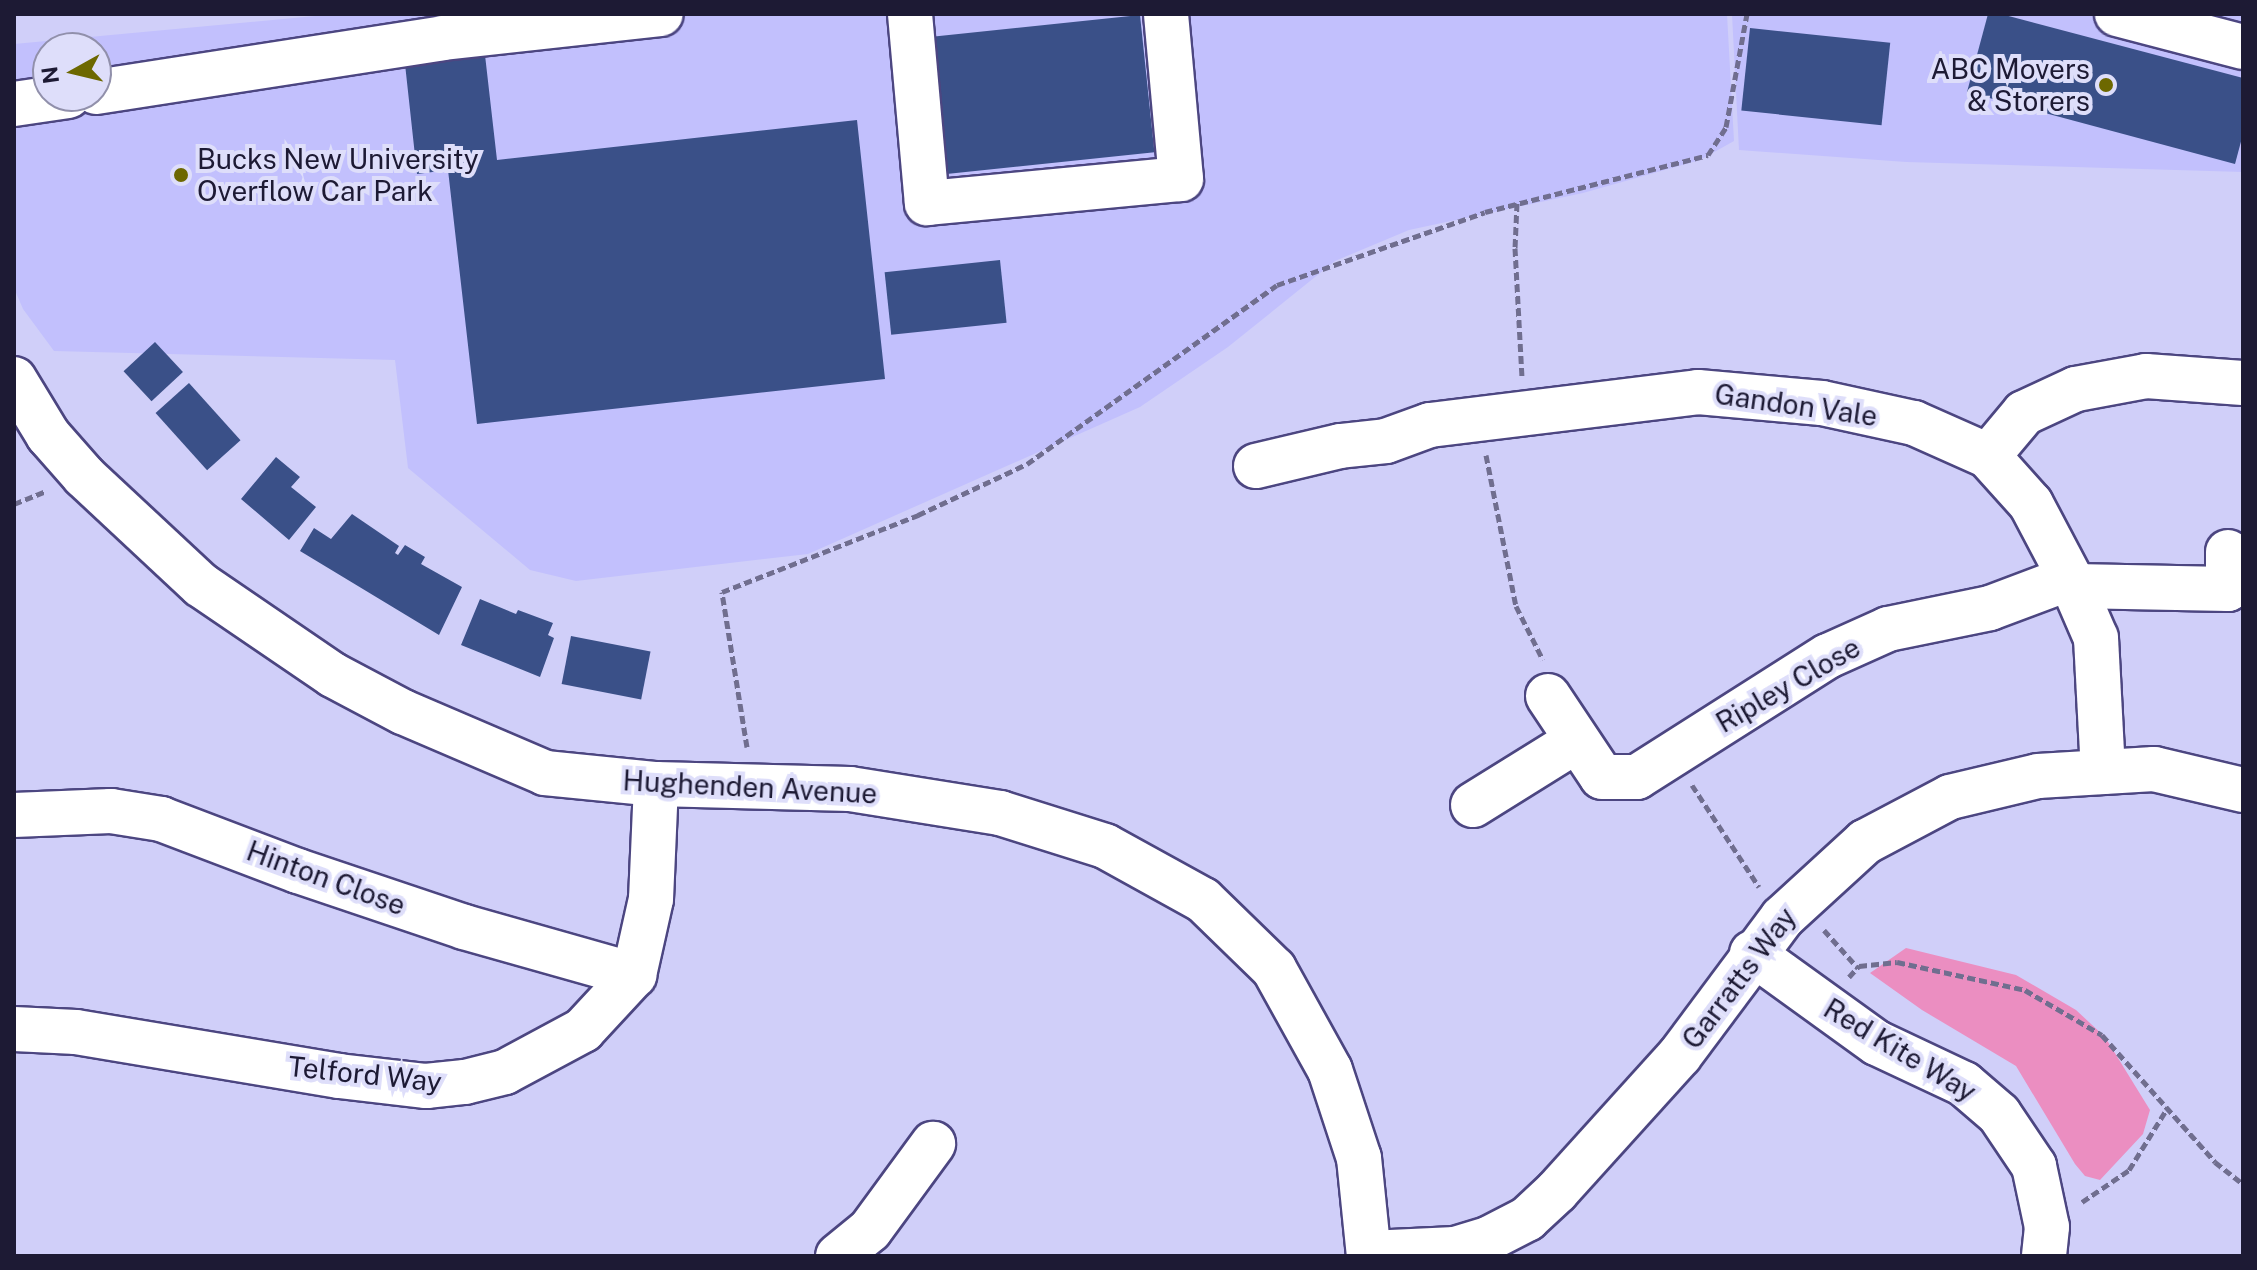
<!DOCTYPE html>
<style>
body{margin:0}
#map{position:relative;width:2257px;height:1270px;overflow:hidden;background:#d0cff9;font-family:"Public Sans",sans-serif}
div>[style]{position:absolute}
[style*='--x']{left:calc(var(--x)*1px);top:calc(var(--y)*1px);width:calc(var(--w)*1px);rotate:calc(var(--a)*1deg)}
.built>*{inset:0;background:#c2c0fd}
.green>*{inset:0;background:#eb8ec1}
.building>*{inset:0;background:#3a5088;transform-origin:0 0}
.path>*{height:5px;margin-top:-2.5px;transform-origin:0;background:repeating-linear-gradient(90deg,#706e8f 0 8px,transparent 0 12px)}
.roads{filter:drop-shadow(2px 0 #4c4681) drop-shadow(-2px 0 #4c4681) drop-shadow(0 2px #4c4681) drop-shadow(0 -2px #4c4681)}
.minor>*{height:44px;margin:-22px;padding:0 22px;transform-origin:22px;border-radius:22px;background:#fff}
.dots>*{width:22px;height:22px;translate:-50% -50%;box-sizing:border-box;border:4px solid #dedefa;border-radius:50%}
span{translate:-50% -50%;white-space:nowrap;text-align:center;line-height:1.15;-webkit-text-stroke:8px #dedefa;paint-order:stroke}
.poi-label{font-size:28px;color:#1d1a34}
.right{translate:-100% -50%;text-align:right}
.left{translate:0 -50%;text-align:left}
.street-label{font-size:28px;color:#1d1a34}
.frame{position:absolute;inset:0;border:16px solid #1d1a34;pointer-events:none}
.north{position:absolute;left:32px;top:32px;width:80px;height:80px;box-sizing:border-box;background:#dedefa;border:2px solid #9190ab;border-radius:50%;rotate:262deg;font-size:22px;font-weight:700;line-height:32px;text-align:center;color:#1d1a34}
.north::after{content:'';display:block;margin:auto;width:28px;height:36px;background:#6d6800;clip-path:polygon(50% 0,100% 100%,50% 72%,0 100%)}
</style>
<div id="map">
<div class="built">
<i style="clip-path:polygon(evenodd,336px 14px,1727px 14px,1734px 141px,1700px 160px,1583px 193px,1409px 230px,1335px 261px,1228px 347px,1140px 407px,808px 554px,576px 581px,530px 570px,408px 468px,395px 360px,54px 351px,23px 309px,14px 288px,14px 44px,336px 14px,48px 48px,96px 48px,96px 96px,48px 96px,48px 48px)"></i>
<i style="clip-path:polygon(1732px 14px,2243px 14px,2243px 172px,1906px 162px,1739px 150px)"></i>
</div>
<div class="green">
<i style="clip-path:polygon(1906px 948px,2016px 975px,2076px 1010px,2105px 1037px,2150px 1110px,2143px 1134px,2100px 1180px,2085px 1176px,2075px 1164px,2016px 1066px,1922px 1010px,1870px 973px)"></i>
</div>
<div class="building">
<i style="clip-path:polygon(1988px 14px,2001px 14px,2243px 78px,2243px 134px,2235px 164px,1967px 92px)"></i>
<i style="left:1140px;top:15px;width:138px;height:221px;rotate:84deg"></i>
<i style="left:1750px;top:28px;width:141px;height:83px;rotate:6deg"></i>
<i style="clip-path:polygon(485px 55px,497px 160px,857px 120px,885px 379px,477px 424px,448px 170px,417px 174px,405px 64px)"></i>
<i style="left:1000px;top:260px;width:63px;height:116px;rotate:84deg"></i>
<i style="left:155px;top:342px;width:41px;height:43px;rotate:47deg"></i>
<i style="left:189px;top:383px;width:77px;height:45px;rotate:48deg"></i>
<i style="clip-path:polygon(276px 457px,300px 477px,291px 487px,316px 507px,289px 540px,241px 499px)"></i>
<i style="clip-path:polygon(352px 514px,399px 546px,395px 553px,398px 555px,405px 545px,425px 557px,421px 564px,462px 587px,439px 635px,300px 551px,314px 528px,331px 539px)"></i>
<i style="clip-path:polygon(480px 599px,516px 614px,518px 610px,553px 623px,548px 635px,554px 638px,540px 677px,461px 645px)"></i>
<i style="left:571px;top:636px;width:81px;height:49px;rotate:11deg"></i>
</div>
<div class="path">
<i style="--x:1517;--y:203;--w:45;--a:92.5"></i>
<i style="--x:1515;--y:248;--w:128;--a:86.9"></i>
<i style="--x:1486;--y:455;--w:154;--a:78.8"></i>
<i style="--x:1516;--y:606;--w:60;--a:63.4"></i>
<i style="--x:14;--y:504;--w:35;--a:-22"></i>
<i style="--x:747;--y:747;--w:157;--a:-99.2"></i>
<i style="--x:722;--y:592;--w:211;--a:-21.4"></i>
<i style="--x:918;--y:515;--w:120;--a:-25.1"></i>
<i style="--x:1027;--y:464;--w:307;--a:-35.6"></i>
<i style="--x:1277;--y:285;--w:220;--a:-19.3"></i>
<i style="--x:1485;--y:212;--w:230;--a:-14.3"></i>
<i style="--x:1708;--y:155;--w:33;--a:-57"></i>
<i style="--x:1726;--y:127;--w:115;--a:-79.5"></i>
<i style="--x:1692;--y:785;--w:122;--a:56.7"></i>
<i style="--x:1824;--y:930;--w:51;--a:48.2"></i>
<i style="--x:1849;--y:977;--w:15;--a:-48"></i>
<i style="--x:1859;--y:966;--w:38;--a:-6"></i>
<i style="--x:1897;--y:962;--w:131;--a:12.3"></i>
<i style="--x:2025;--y:990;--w:89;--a:30.3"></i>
<i style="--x:2102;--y:1035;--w:170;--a:48.3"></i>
<i style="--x:2215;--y:1162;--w:36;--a:38"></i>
<i style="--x:2082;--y:1202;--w:57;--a:-34.2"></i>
<i style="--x:2129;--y:1170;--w:74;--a:-58.2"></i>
</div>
<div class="roads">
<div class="minor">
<i style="--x:910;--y:14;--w:190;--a:84.9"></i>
<i style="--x:927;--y:203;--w:255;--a:-5.4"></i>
<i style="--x:1181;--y:179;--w:166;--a:-95.2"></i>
<i style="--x:2117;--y:14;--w:130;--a:14.7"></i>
<i style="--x:96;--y:92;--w:351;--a:-8.8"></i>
<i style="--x:443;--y:38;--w:219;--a:-6.3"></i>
<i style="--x:14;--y:104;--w:55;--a:-8.4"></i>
<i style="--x:14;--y:379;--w:66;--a:58.7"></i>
<i style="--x:48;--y:435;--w:55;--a:48.7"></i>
<i style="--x:84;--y:476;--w:160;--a:43"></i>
<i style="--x:201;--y:585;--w:160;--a:34.3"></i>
<i style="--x:333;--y:675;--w:79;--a:27.9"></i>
<i style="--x:403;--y:712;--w:155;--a:23.2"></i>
<i style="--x:545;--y:773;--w:112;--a:5.7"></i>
<i style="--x:656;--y:784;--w:194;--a:1.5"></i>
<i style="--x:850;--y:789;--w:152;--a:9.1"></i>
<i style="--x:1000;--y:813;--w:110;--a:17.4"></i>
<i style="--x:1105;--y:846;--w:112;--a:28.9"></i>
<i style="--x:1203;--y:900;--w:99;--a:44.2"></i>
<i style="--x:1274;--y:969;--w:115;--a:61"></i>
<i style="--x:1330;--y:1070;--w:93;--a:71.8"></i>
<i style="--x:1359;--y:1158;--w:99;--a:84.2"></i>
<i style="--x:1988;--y:456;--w:56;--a:-50.1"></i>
<i style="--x:2024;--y:413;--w:57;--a:-24.8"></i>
<i style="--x:2076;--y:389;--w:71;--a:-10.5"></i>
<i style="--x:2146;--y:376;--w:97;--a:4.1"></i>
<i style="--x:1256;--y:466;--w:86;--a:-13.4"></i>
<i style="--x:1340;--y:446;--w:46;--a:-6.2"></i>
<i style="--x:1386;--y:441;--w:47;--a:-20"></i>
<i style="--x:1430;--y:425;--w:270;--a:-7"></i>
<i style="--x:1698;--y:392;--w:124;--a:5.1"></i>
<i style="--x:1822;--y:403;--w:94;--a:12.3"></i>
<i style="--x:1914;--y:423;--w:81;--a:24"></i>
<i style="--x:1988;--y:456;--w:64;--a:48.1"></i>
<i style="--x:2031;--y:504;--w:84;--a:62.2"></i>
<i style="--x:2070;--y:578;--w:65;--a:66.6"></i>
<i style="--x:2096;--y:638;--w:134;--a:87"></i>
<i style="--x:2074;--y:586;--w:154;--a:1.1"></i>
<i style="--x:2228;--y:589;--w:37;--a:-90"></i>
<i style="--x:1548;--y:696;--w:97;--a:56.3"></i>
<i style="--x:1602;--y:777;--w:35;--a:0"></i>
<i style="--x:1637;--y:777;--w:226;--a:-32.4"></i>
<i style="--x:1828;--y:656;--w:66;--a:-24.2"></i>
<i style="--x:1888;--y:629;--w:104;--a:-11.6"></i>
<i style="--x:1990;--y:608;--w:85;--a:-20.6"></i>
<i style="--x:1473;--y:805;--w:121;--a:-31.9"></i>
<i style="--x:14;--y:815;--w:97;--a:-2.4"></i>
<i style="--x:111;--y:811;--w:51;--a:9.1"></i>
<i style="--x:161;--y:819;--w:147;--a:20.8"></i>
<i style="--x:298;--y:871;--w:175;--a:18.6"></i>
<i style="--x:464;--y:927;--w:177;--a:15.8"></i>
<i style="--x:1752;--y:953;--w:154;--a:35.8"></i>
<i style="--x:1877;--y:1043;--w:96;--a:25.2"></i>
<i style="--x:1964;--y:1084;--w:46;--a:40.6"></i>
<i style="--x:1999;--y:1114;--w:63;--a:56.1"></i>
<i style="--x:2034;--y:1166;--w:62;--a:78"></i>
<i style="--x:2047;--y:1227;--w:29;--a:96"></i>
<i style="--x:14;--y:1029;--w:62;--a:2.8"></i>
<i style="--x:76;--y:1032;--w:267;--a:9.5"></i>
<i style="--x:339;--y:1076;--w:88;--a:6.6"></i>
<i style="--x:426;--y:1086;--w:39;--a:-6"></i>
<i style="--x:465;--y:1082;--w:41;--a:-14"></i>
<i style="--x:505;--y:1072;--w:89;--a:-28.3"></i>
<i style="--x:583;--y:1030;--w:75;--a:-47.2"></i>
<i style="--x:634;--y:975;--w:78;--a:-77.4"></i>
<i style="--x:651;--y:899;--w:115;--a:-87.5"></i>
<i style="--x:1369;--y:1253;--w:86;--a:-2.7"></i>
<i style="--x:1455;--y:1249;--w:37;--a:-17"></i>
<i style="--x:1490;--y:1238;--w:42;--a:-27.2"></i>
<i style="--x:1527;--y:1219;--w:41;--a:-43"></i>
<i style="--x:1557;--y:1191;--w:183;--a:-47.9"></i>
<i style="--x:1680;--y:1055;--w:171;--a:-53.3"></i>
<i style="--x:1782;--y:918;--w:113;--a:-42.5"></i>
<i style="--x:1865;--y:842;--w:96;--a:-27.9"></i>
<i style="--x:1950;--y:797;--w:90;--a:-13.4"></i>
<i style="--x:2038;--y:776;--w:116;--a:-3.5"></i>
<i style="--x:2154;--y:769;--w:91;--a:13.3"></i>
<i style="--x:838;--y:1256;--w:41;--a:-39.1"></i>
<i style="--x:870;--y:1230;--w:107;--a:-53.8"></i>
</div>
</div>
<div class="dots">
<i style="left:2106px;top:85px;background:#6d6800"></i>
<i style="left:181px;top:175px;background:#6d6800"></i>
</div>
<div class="poi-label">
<span class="right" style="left:2090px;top:85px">ABC Movers<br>&amp; Storers</span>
<span class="left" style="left:197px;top:175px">Bucks New University<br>Overflow Car Park</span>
</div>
<div class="street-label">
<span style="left:1796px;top:405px;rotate:8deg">Gandon Vale</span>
<span style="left:1788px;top:685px;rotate:-30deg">Ripley Close</span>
<span style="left:750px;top:787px;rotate:3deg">Hughenden Avenue</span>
<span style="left:326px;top:878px;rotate:20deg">Hinton Close</span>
<span style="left:1739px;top:978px;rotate:-53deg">Garratts Way</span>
<span style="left:1900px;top:1050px;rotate:31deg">Red Kite Way</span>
<span style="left:365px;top:1074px;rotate:6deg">Telford Way</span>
</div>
<div class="frame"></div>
<div class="north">N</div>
</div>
